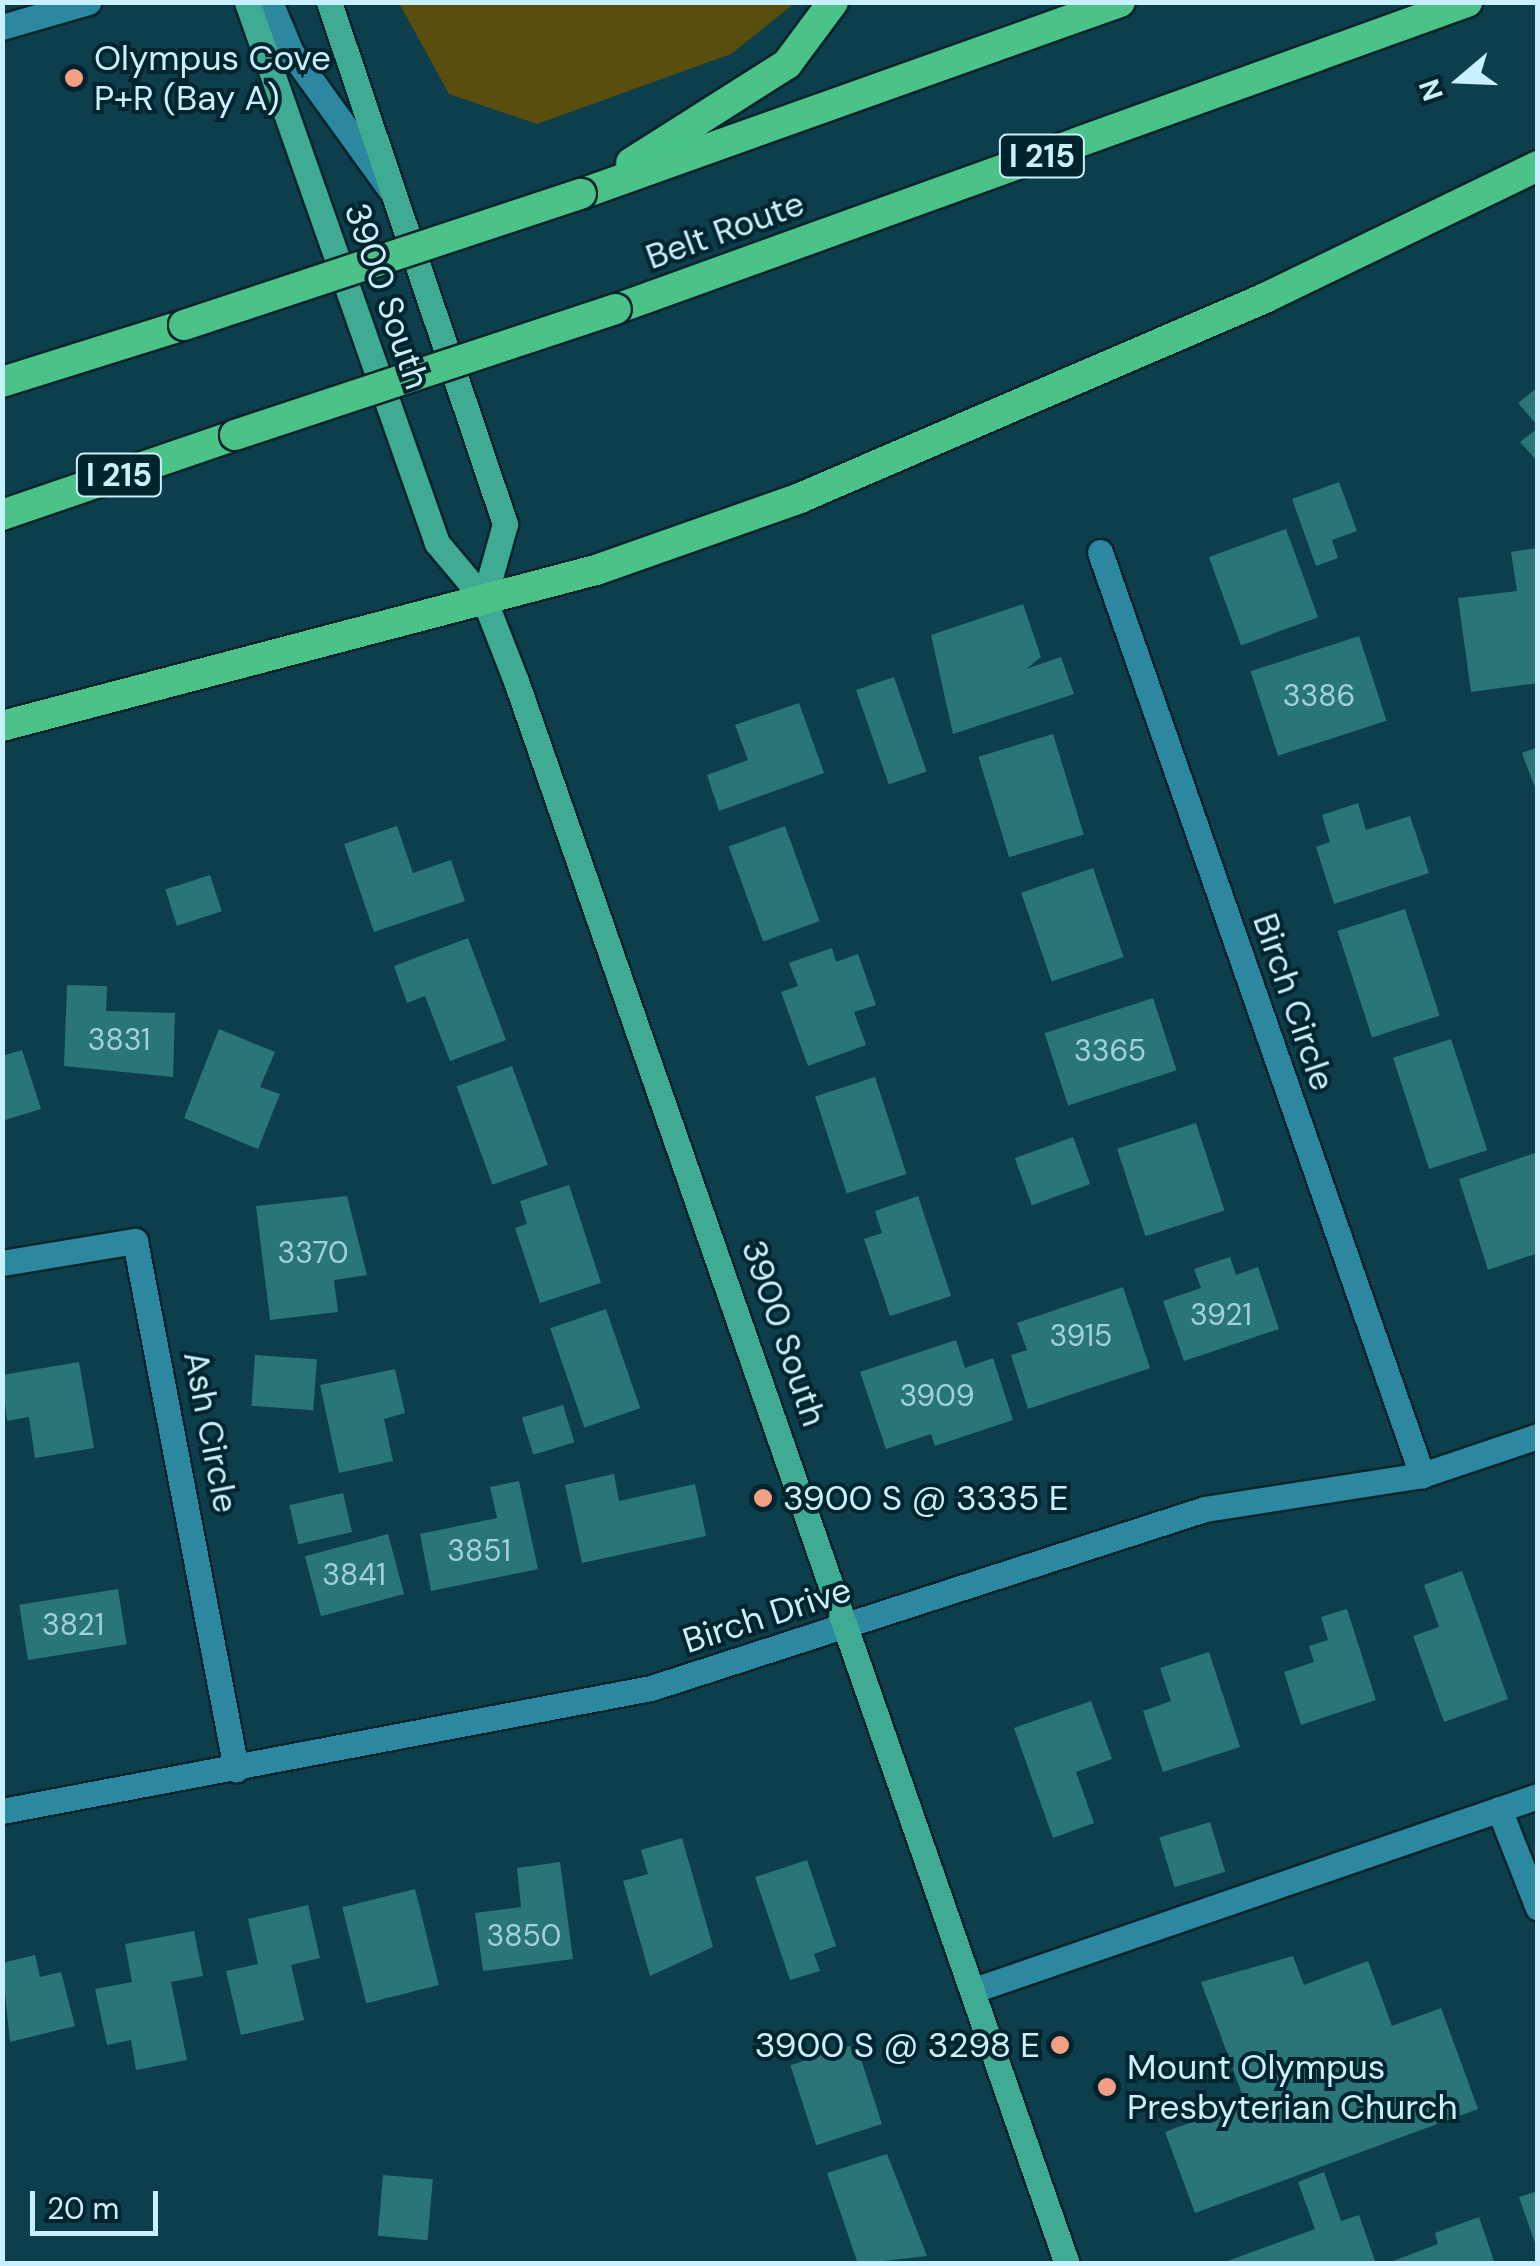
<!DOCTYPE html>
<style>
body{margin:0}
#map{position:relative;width:1540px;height:2266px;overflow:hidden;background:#0d3e4b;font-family:"DM Sans",sans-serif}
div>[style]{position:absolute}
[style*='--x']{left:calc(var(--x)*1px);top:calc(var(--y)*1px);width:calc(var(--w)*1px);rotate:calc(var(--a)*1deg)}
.green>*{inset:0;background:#594e0d}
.building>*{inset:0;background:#2a7578;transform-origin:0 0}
.roads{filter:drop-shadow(2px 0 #07232b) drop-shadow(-2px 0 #07232b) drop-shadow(0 2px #07232b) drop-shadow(0 -2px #07232b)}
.minor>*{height:25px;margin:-12.5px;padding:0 12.5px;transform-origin:12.5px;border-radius:12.5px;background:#2c88a0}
.major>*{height:25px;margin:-12.5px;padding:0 12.5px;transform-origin:12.5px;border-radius:12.5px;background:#3eab92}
.highway>*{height:30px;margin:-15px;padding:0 15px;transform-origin:15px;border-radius:15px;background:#4ac288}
.bridges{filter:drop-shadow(2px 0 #07232b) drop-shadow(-2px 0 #07232b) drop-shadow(0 2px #07232b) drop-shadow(0 -2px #07232b)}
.highway-bridge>*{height:30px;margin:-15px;padding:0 15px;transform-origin:15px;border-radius:15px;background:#4ac288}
.dots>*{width:28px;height:28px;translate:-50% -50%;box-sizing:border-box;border:5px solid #00242e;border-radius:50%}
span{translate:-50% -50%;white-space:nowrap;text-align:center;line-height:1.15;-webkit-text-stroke:8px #00242e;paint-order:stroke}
.number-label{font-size:30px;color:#a0d1dc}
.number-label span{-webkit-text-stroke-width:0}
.shield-label span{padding:2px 8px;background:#00242e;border:2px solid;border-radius:8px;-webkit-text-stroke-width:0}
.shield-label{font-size:32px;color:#c8f0fd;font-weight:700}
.poi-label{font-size:35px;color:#c8f0fd}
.left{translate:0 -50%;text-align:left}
.right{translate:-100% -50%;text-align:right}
.street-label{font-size:35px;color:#c8f0fd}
.frame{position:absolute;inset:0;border:5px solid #c8f0fd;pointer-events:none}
.north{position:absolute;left:1410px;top:30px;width:100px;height:100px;-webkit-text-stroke:8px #00242e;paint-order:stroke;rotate:251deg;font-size:28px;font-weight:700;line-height:40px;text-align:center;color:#c8f0fd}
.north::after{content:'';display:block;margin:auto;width:35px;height:45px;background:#c8f0fd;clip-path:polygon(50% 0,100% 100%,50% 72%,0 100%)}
.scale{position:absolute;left:30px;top:2191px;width:128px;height:45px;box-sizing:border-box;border:5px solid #c8f0fd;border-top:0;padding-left:12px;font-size:30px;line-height:35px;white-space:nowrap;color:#c8f0fd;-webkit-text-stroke:8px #00242e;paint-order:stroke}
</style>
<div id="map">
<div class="green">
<i style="clip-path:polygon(399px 3px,795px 3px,731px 54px,537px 124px,449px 94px)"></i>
</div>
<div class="building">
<i style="clip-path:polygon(1538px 387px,1538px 426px,1518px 403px)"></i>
<i style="clip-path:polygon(1538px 428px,1538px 462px,1520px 442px)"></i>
<i style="clip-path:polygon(1339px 482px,1357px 531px,1332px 540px,1338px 558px,1316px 566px,1292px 499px)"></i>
<i style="left:1286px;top:529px;width:94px;height:82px;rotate:70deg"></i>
<i style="clip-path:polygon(1538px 548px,1538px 683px,1471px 692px,1458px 598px,1517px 591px,1511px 552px)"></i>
<i style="clip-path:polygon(1023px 604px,1041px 657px,1026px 669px,1061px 657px,1074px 694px,953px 734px,931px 635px)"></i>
<i style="left:1359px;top:636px;width:89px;height:114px;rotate:72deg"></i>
<i style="left:894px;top:677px;width:100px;height:40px;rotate:71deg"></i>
<i style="clip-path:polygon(799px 703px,824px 773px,719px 811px,707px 775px,748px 760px,735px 725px)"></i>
<i style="left:1053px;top:734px;width:105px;height:78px;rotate:73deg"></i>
<i style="clip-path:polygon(1538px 747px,1538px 793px,1537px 793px,1522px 753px)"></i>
<i style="clip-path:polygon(1358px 803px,1366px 830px,1410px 816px,1429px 873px,1334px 904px,1316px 847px,1330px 842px,1322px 815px)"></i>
<i style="clip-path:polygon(397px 826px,413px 873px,451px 860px,465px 901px,374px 932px,344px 844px)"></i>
<i style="left:785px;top:826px;width:101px;height:60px;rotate:70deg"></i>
<i style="left:1093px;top:868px;width:94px;height:76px;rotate:71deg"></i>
<i style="left:210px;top:875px;width:38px;height:47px;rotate:72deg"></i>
<i style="left:1405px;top:909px;width:112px;height:71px;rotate:72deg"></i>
<i style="clip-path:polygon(468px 938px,506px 1040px,450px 1061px,425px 996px,407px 1003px,394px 966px)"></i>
<i style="clip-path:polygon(832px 948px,836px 962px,858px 954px,876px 1005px,854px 1012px,866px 1045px,808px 1066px,781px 992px,798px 986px,789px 963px)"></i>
<i style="clip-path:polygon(67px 985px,107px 986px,106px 1011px,175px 1013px,173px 1077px,64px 1066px)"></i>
<i style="left:1153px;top:998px;width:76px;height:114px;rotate:72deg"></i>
<i style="clip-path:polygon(219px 1029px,275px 1052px,260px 1087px,280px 1094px,258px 1149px,184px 1118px)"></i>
<i style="left:1451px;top:1039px;width:117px;height:61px;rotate:72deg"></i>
<i style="clip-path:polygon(22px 1050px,41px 1109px,2px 1121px,2px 1056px)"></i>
<i style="left:512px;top:1066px;width:105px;height:59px;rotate:70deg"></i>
<i style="left:875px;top:1077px;width:102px;height:63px;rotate:72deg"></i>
<i style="left:1196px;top:1123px;width:92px;height:83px;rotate:72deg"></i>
<i style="left:1073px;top:1137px;width:50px;height:62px;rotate:70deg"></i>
<i style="clip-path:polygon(1538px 1152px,1538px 1253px,1488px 1270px,1459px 1179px)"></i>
<i style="clip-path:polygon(569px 1185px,601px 1283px,540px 1303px,515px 1228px,527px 1224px,520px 1201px)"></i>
<i style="clip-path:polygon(347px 1196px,367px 1275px,334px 1280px,338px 1312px,270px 1320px,256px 1206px)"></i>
<i style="clip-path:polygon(918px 1196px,951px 1296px,890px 1316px,864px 1239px,882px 1233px,875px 1211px)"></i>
<i style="clip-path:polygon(1230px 1257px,1236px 1275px,1258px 1267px,1279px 1329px,1184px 1361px,1163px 1301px,1201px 1288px,1194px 1269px)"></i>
<i style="clip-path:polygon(1123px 1287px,1150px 1368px,1028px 1409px,1011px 1355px,1027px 1350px,1017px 1323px)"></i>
<i style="left:606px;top:1309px;width:105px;height:59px;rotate:71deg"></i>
<i style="clip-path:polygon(956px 1340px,965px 1368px,993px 1358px,1013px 1420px,935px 1446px,931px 1434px,886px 1449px,860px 1372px)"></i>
<i style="left:255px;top:1355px;width:62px;height:51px;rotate:4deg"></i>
<i style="clip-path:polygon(79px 1362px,94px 1448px,35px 1458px,29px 1417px,7px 1421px,2px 1375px)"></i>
<i style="clip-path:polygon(395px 1369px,405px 1413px,384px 1419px,393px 1461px,339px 1473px,320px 1385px)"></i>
<i style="left:563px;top:1405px;width:39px;height:43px;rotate:73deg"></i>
<i style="clip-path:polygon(614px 1474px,619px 1501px,695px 1484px,706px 1536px,582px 1563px,565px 1485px)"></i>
<i style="clip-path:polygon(519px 1481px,538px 1569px,431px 1591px,420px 1534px,497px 1518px,490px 1487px)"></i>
<i style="left:343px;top:1493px;width:40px;height:55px;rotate:77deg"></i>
<i style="left:388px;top:1534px;width:62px;height:86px;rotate:75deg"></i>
<i style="clip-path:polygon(1462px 1571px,1508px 1699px,1444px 1722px,1413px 1636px,1439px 1627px,1424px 1585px)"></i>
<i style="left:118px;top:1589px;width:56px;height:100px;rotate:81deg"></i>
<i style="clip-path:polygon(1347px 1609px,1376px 1700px,1301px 1725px,1284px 1672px,1314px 1662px,1309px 1646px,1328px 1640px,1321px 1617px)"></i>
<i style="clip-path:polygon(1209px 1652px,1240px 1747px,1163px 1772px,1143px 1711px,1171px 1701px,1160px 1668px)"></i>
<i style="clip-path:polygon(1091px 1701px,1112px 1759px,1076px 1772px,1094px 1823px,1053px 1838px,1014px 1728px)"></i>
<i style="left:1210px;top:1822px;width:52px;height:53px;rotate:73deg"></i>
<i style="clip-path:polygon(682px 1838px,713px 1947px,650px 1976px,623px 1881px,648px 1874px,641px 1850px)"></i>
<i style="clip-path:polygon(807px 1860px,836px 1946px,814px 1954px,820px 1971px,790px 1980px,755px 1877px)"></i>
<i style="clip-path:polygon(560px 1862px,573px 1959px,483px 1971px,475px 1913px,521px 1907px,517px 1868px)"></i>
<i style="left:415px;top:1889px;width:99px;height:75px;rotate:76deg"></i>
<i style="clip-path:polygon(308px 1905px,320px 1958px,291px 1965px,304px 2020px,241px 2035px,226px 1971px,258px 1964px,248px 1919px)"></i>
<i style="clip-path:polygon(194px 1931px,203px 1976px,171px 1982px,187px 2060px,136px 2070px,131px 2040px,107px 2045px,95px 1989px,132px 1982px,125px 1944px)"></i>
<i style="clip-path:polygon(35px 1955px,40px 1977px,61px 1972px,75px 2026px,10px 2042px,2px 1963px)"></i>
<i style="clip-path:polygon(1293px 1956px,1304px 1985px,1368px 1961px,1392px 2026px,1441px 2008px,1478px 2109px,1195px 2213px,1165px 2132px,1245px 2102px,1201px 1982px)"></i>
<i style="left:856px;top:2044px;width:84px;height:69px;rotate:72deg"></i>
<i style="clip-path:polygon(887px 2154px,927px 2256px,858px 2264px,827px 2173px)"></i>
<i style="clip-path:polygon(1324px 2172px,1341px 2221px,1359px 2215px,1376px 2264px,1219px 2264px,1315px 2229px,1298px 2182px)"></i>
<i style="left:383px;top:2175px;width:50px;height:61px;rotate:5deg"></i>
<i style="clip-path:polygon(1538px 2191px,1538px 2249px,1537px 2249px,1519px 2197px)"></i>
<i style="clip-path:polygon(1479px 2217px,1495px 2264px,1385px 2264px,1438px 2244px,1435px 2233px)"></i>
</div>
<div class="roads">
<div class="minor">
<i style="--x:270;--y:2;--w:54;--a:67.2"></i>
<i style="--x:291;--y:52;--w:168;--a:54.2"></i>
<i style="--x:2;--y:27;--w:90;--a:-16.2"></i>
<i style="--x:1100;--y:552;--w:978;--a:70.77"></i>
<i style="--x:2;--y:1263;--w:135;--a:-9.4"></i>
<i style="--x:135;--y:1241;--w:538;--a:79.17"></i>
<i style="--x:1499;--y:1809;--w:106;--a:68.5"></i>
<i style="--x:2;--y:1811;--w:661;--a:-10.73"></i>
<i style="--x:651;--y:1688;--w:582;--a:-17.91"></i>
<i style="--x:1205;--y:1509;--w:220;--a:-8.9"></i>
<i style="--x:1422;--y:1475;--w:122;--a:-18.6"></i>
<i style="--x:974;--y:1990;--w:596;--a:-18.98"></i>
</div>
<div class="major">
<i style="--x:247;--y:2;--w:573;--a:70.65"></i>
<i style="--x:437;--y:543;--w:73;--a:50"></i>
<i style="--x:484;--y:599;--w:88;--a:68.7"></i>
<i style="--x:516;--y:681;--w:1676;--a:70.81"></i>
<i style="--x:329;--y:2;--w:551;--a:71.37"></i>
<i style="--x:505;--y:524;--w:78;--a:105.6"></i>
</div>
<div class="highway">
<i style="--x:631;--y:163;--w:185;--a:-32.4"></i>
<i style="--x:787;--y:64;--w:77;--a:-53.4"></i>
<i style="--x:581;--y:194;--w:572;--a:-19.61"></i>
<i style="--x:616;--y:309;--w:905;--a:-19.84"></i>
<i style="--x:2;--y:382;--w:191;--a:-17.4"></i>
<i style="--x:2;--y:515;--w:246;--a:-18.9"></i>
<i style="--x:2;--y:726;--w:614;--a:-14.72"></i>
<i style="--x:596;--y:570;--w:216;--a:-19.4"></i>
<i style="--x:800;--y:498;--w:506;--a:-23.27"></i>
<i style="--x:1265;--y:298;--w:303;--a:-25.8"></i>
</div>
</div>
<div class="bridges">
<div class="highway-bridge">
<i style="--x:184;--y:325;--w:418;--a:-18.3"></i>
<i style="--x:235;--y:435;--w:401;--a:-18.3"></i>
</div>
</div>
<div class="dots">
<i style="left:74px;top:78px;background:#f39f84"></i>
<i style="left:763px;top:1498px;background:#f39f84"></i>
<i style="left:1060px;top:2045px;background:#f39f84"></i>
<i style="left:1107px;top:2087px;background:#f39f84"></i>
</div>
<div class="number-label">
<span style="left:1319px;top:696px">3386</span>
<span style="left:119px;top:1040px">3831</span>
<span style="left:1110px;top:1051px">3365</span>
<span style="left:313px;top:1253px">3370</span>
<span style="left:1221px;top:1315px">3921</span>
<span style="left:1081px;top:1336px">3915</span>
<span style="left:937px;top:1396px">3909</span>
<span style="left:479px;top:1551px">3851</span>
<span style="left:354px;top:1575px">3841</span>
<span style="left:73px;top:1625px">3821</span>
<span style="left:524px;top:1936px">3850</span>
</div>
<div class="shield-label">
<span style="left:1042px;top:156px">I 215</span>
<span style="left:119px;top:475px">I 215</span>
</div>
<div class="poi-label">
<span class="left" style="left:94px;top:78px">Olympus Cove<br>P+R (Bay A)</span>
<span class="left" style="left:783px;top:1498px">3900 S @ 3335 E</span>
<span class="right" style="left:1040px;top:2045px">3900 S @ 3298 E</span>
<span class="left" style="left:1127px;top:2087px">Mount Olympus<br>Presbyterian Church</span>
</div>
<div class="street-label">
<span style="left:725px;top:230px;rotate:-20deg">Belt Route</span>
<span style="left:387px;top:296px;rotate:71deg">3900 South</span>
<span style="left:1294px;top:1002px;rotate:71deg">Birch Circle</span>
<span style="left:784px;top:1333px;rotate:71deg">3900 South</span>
<span style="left:211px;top:1432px;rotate:79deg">Ash Circle</span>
<span style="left:767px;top:1615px;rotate:-18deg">Birch Drive</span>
</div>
<div class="frame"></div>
<div class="north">N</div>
<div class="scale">20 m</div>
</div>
